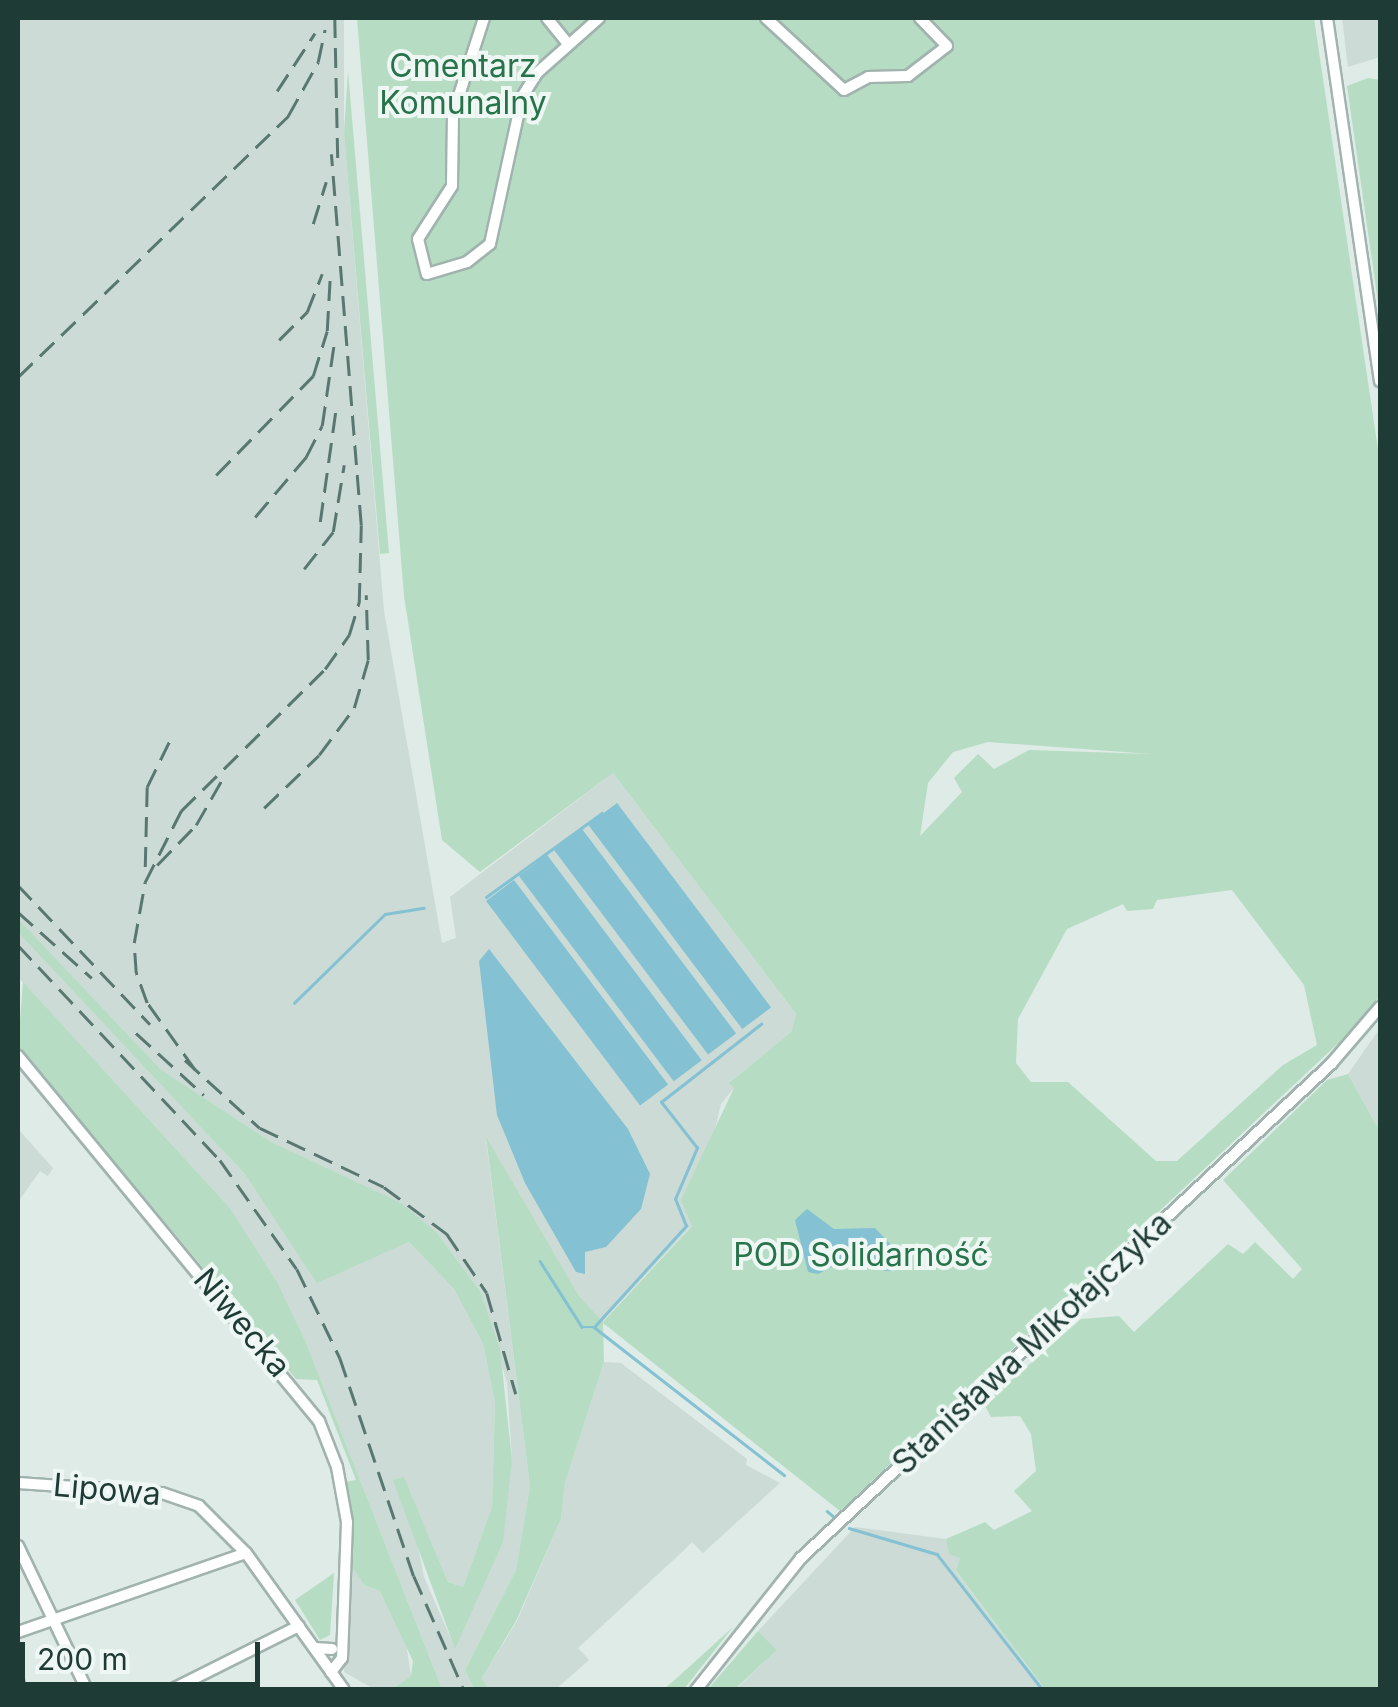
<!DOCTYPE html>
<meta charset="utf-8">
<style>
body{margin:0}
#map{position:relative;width:1398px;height:1707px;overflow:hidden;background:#deebe6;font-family:Inter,sans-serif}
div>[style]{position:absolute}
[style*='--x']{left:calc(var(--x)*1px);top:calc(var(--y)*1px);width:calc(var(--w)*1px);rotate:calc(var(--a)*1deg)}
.built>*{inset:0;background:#ccdbd5}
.green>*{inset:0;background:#b6ddc3}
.water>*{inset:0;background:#83c1d3;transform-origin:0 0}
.stream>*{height:2.5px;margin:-1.25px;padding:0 1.25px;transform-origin:1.25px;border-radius:1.25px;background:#83c1d3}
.roads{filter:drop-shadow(2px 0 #a1b3ae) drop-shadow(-2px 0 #a1b3ae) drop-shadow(0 2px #a1b3ae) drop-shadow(0 -2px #a1b3ae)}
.minor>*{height:10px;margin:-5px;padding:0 5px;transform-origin:5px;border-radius:5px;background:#fff}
.rail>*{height:2.5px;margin-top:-1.25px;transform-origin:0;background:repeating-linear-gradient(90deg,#597771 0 20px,transparent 0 30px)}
span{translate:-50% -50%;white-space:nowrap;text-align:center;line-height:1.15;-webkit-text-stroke:8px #eff7f4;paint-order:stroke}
.park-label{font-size:32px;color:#27744b}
.street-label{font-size:32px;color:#1f3b36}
.frame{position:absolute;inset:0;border:20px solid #1f3b36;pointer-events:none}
.scale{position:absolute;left:20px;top:1642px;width:240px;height:45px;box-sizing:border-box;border:5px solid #1f3b36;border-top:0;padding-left:12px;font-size:30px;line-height:35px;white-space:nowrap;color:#1f3b36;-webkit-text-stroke:8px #eff7f4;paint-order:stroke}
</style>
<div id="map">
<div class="built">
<i style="clip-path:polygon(evenodd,18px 18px,344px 18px,344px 133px,384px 611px,442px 943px,456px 938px,450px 897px,613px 773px,796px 1014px,791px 1032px,730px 1082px,734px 1088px,721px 1104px,692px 1225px,602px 1322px,579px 1296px,486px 1140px,530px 1486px,516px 1570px,465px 1670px,474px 1689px,442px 1689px,307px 1345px,229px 1207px,18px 977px,18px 18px,161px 1071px,273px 1143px,437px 1233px,480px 1291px,507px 1383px,512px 1460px,455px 1648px,424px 1577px,404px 1478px,448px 1582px,463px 1587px,492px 1507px,495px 1403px,483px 1344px,454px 1289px,409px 1242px,317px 1282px,244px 1173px,153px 1075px,161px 1071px)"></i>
<i style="clip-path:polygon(1342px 18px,1380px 18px,1380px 57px,1348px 67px)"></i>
<i style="clip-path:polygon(1380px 1028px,1380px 1132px,1348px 1074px)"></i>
<i style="clip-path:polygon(18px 1129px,53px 1168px,48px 1176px,40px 1171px,18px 1202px)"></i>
<i style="clip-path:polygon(604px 1362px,621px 1363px,747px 1459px,746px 1465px,780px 1483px,703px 1553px,692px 1542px,682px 1552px,578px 1648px,589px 1660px,556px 1689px,488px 1689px,482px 1678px,517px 1621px,561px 1519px,565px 1483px)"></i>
<i style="clip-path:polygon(855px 1527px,946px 1539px,960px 1558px,956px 1572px,1045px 1689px,735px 1690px,777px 1650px,758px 1631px)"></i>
<i style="clip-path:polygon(350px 1564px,364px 1585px,380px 1591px,404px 1631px,411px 1676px,392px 1689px,374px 1689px,344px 1672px)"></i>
</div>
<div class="green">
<i style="clip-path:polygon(evenodd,357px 18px,1314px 18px,1380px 463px,1380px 995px,1365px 1018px,840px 1511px,603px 1323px,604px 1362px,565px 1483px,561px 1519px,516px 1621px,482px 1678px,488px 1689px,474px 1689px,465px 1670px,516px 1570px,530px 1486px,486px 1137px,579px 1296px,603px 1322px,692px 1226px,681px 1200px,734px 1088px,729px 1083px,791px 1032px,796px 1014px,613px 773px,480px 872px,442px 840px,404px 596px,357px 18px,988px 742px,1151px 754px,1029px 750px,994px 769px,978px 754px,954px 778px,962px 792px,920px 836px,928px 783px,953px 752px,988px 742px,357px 18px,1232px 890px,1304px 985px,1317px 1045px,1283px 1065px,1177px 1161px,1156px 1161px,1068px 1082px,1031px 1082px,1016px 1063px,1018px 1019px,1067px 929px,1123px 904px,1127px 911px,1153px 909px,1157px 900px,1232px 890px)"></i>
<i style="clip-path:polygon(348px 71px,389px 553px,380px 554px,344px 133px)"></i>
<i style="clip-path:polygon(1368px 78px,1380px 80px,1380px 316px,1347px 86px)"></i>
<i style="clip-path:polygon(18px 919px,161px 1070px,273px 1143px,401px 1203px,437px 1233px,480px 1291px,500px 1349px,512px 1460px,503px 1542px,455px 1649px,393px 1480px,404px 1477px,448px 1582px,463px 1587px,492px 1507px,495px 1403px,483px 1344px,454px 1289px,409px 1242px,317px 1283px,244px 1173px,18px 932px)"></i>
<i style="clip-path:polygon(23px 982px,229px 1207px,277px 1282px,307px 1345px,442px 1689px,392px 1689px,411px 1676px,413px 1661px,380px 1591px,364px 1585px,350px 1564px,344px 1482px,356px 1480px,317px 1380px,296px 1379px,18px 1046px)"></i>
<i style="clip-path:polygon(1348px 1074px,1380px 1132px,1380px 1689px,1045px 1689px,956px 1571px,960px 1558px,949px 1554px,946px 1539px,985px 1522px,994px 1530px,1032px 1511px,1014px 1491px,1036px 1471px,1031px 1434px,1020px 1416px,991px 1417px,984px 1404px,1081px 1319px,1119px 1316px,1134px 1332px,1228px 1244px,1243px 1254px,1255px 1242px,1293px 1279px,1302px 1269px,1223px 1180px,1327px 1080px)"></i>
<i style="clip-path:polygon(334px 1573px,330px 1635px,320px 1640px,295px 1600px)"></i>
<i style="clip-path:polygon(733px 1627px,684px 1689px,664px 1689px,678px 1677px)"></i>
<i style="clip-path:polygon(758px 1631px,777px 1650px,735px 1689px,708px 1689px)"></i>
</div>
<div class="water">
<i style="left:617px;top:803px;width:256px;height:36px;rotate:53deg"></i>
<i style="left:582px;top:829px;width:256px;height:35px;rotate:53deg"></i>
<i style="left:547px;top:855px;width:257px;height:35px;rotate:53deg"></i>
<i style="left:514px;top:880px;width:256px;height:35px;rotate:53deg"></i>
<i style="clip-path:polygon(489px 949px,628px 1129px,650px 1174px,641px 1209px,606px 1247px,585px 1252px,585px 1274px,576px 1272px,525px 1183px,497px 1115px,479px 961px)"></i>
<i style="clip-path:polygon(807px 1209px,834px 1229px,875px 1228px,899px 1253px,898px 1270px,885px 1271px,859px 1253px,818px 1274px,808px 1272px,795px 1220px)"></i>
</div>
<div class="stream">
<i style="--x:486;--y:897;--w:143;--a:-35.9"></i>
<i style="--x:294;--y:1003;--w:127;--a:-44.4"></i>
<i style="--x:385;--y:914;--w:39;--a:-9"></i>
<i style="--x:540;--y:1261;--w:78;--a:57.5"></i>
<i style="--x:582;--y:1327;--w:12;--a:0"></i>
<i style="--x:594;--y:1327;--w:241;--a:37.9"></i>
<i style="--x:594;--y:1327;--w:137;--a:-47.7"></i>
<i style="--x:686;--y:1226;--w:29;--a:-112"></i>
<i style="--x:675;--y:1199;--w:56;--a:-66.7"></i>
<i style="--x:697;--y:1148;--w:58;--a:-128"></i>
<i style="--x:661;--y:1102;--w:127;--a:-38"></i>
<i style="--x:827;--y:1511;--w:8;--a:40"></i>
<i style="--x:849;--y:1528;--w:92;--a:16.5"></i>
<i style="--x:937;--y:1554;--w:172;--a:52.1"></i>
</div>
<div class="roads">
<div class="minor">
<i style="--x:484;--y:18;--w:101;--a:107.9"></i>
<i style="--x:453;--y:114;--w:72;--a:90.8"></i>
<i style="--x:452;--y:186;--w:63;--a:122.7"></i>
<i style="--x:418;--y:239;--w:36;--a:76"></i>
<i style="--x:427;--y:274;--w:42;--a:-16.7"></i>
<i style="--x:467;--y:262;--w:29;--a:-38"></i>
<i style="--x:490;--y:244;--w:150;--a:-77.7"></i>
<i style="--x:522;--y:97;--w:28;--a:-58"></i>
<i style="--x:537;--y:73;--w:83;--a:-41.6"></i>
<i style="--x:547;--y:18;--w:33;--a:51"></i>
<i style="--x:766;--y:18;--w:106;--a:42.7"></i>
<i style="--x:844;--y:90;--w:27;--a:-28"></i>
<i style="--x:868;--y:77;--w:40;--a:-1.4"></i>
<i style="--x:908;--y:76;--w:49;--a:-37.6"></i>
<i style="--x:947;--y:46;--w:39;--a:-134"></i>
<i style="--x:1327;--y:18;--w:367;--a:81.7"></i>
<i style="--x:18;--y:1056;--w:473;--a:50.5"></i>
<i style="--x:319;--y:1421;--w:49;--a:68.6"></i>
<i style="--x:337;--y:1467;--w:56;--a:79.7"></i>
<i style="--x:347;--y:1522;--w:136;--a:92.1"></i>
<i style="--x:342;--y:1658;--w:18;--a:128"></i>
<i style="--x:18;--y:1483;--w:144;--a:4"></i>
<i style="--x:162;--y:1493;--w:39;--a:19"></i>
<i style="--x:199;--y:1506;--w:66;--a:45"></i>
<i style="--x:246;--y:1553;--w:168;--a:54.4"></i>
<i style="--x:18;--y:1546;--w:160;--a:64.4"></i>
<i style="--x:18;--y:1632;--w:241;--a:-19.1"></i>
<i style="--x:315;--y:1648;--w:17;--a:3"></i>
<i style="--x:18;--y:1681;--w:9;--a:72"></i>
<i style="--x:171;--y:1690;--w:143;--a:-26.6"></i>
<i style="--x:696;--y:1690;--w:169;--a:-51.5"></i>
<i style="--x:801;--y:1558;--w:725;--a:-42.99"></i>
<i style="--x:1331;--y:1064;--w:75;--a:-49.3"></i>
</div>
</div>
<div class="rail">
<i style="--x:335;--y:18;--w:148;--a:88.8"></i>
<i style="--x:277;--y:91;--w:69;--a:-56.8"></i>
<i style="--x:313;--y:224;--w:44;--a:-72.8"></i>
<i style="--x:279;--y:340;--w:40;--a:-45"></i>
<i style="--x:307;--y:312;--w:41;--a:-68.5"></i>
<i style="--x:18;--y:377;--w:376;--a:-44"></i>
<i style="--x:288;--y:116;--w:62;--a:-60.9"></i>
<i style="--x:318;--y:62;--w:33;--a:-78"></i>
<i style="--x:216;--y:475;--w:139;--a:-45.6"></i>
<i style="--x:313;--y:376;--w:47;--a:-72.7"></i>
<i style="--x:327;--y:331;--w:53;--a:-86.8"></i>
<i style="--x:255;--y:517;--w:79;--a:-49.6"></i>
<i style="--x:306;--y:457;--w:35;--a:-63"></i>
<i style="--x:322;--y:426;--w:83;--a:-81.7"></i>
<i style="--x:320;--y:522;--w:115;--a:-82"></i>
<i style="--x:304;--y:569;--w:47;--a:-51.9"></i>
<i style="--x:333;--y:532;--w:68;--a:-80.7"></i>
<i style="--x:264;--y:808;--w:76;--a:-43.9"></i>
<i style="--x:319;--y:755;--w:59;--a:-53.3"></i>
<i style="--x:354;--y:708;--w:50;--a:-73.7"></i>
<i style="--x:368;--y:660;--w:65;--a:-91.8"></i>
<i style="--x:157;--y:865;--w:56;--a:-45.7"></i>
<i style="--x:196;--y:825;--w:54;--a:-60.1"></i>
<i style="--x:145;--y:867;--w:80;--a:-88.6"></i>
<i style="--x:147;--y:787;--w:57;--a:-63.9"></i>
<i style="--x:18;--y:885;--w:192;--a:46.5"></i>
<i style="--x:18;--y:912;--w:99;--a:41.7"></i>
<i style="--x:18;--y:945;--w:295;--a:46.8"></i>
<i style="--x:220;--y:1160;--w:133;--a:54.8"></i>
<i style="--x:297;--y:1269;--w:99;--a:64.2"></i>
<i style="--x:340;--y:1358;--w:230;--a:71.3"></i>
<i style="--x:414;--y:1576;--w:124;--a:66.3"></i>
<i style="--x:136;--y:1033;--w:92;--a:42.4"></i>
<i style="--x:185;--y:1060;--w:101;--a:42.2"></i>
<i style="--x:260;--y:1128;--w:137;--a:25.4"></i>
<i style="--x:384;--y:1187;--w:79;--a:36.7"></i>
<i style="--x:447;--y:1234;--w:71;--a:55.9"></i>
<i style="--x:487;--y:1293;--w:105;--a:74"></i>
<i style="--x:195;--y:1070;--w:82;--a:-125.6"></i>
<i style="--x:147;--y:1003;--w:32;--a:-110"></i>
<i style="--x:136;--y:973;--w:30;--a:-94"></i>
<i style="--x:134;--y:943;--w:62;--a:-79.8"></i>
<i style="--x:145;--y:882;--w:80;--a:-63.1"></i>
<i style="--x:181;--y:811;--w:202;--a:-44.6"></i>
<i style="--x:325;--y:669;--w:42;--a:-54.8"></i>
<i style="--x:349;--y:635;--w:34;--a:-73"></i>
<i style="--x:359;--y:603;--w:78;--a:-88.5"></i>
<i style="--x:361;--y:525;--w:372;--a:-94.6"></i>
</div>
<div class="park-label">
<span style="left:463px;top:85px">Cmentarz<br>Komunalny</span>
<span style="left:861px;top:1255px">POD Solidarność</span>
</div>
<div class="street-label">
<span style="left:242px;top:1323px;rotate:50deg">Niwecka</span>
<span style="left:1032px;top:1343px;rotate:-43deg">Stanisława Mikołajczyka</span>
<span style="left:107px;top:1490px;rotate:5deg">Lipowa</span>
</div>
<div class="frame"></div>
<div class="scale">200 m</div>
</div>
